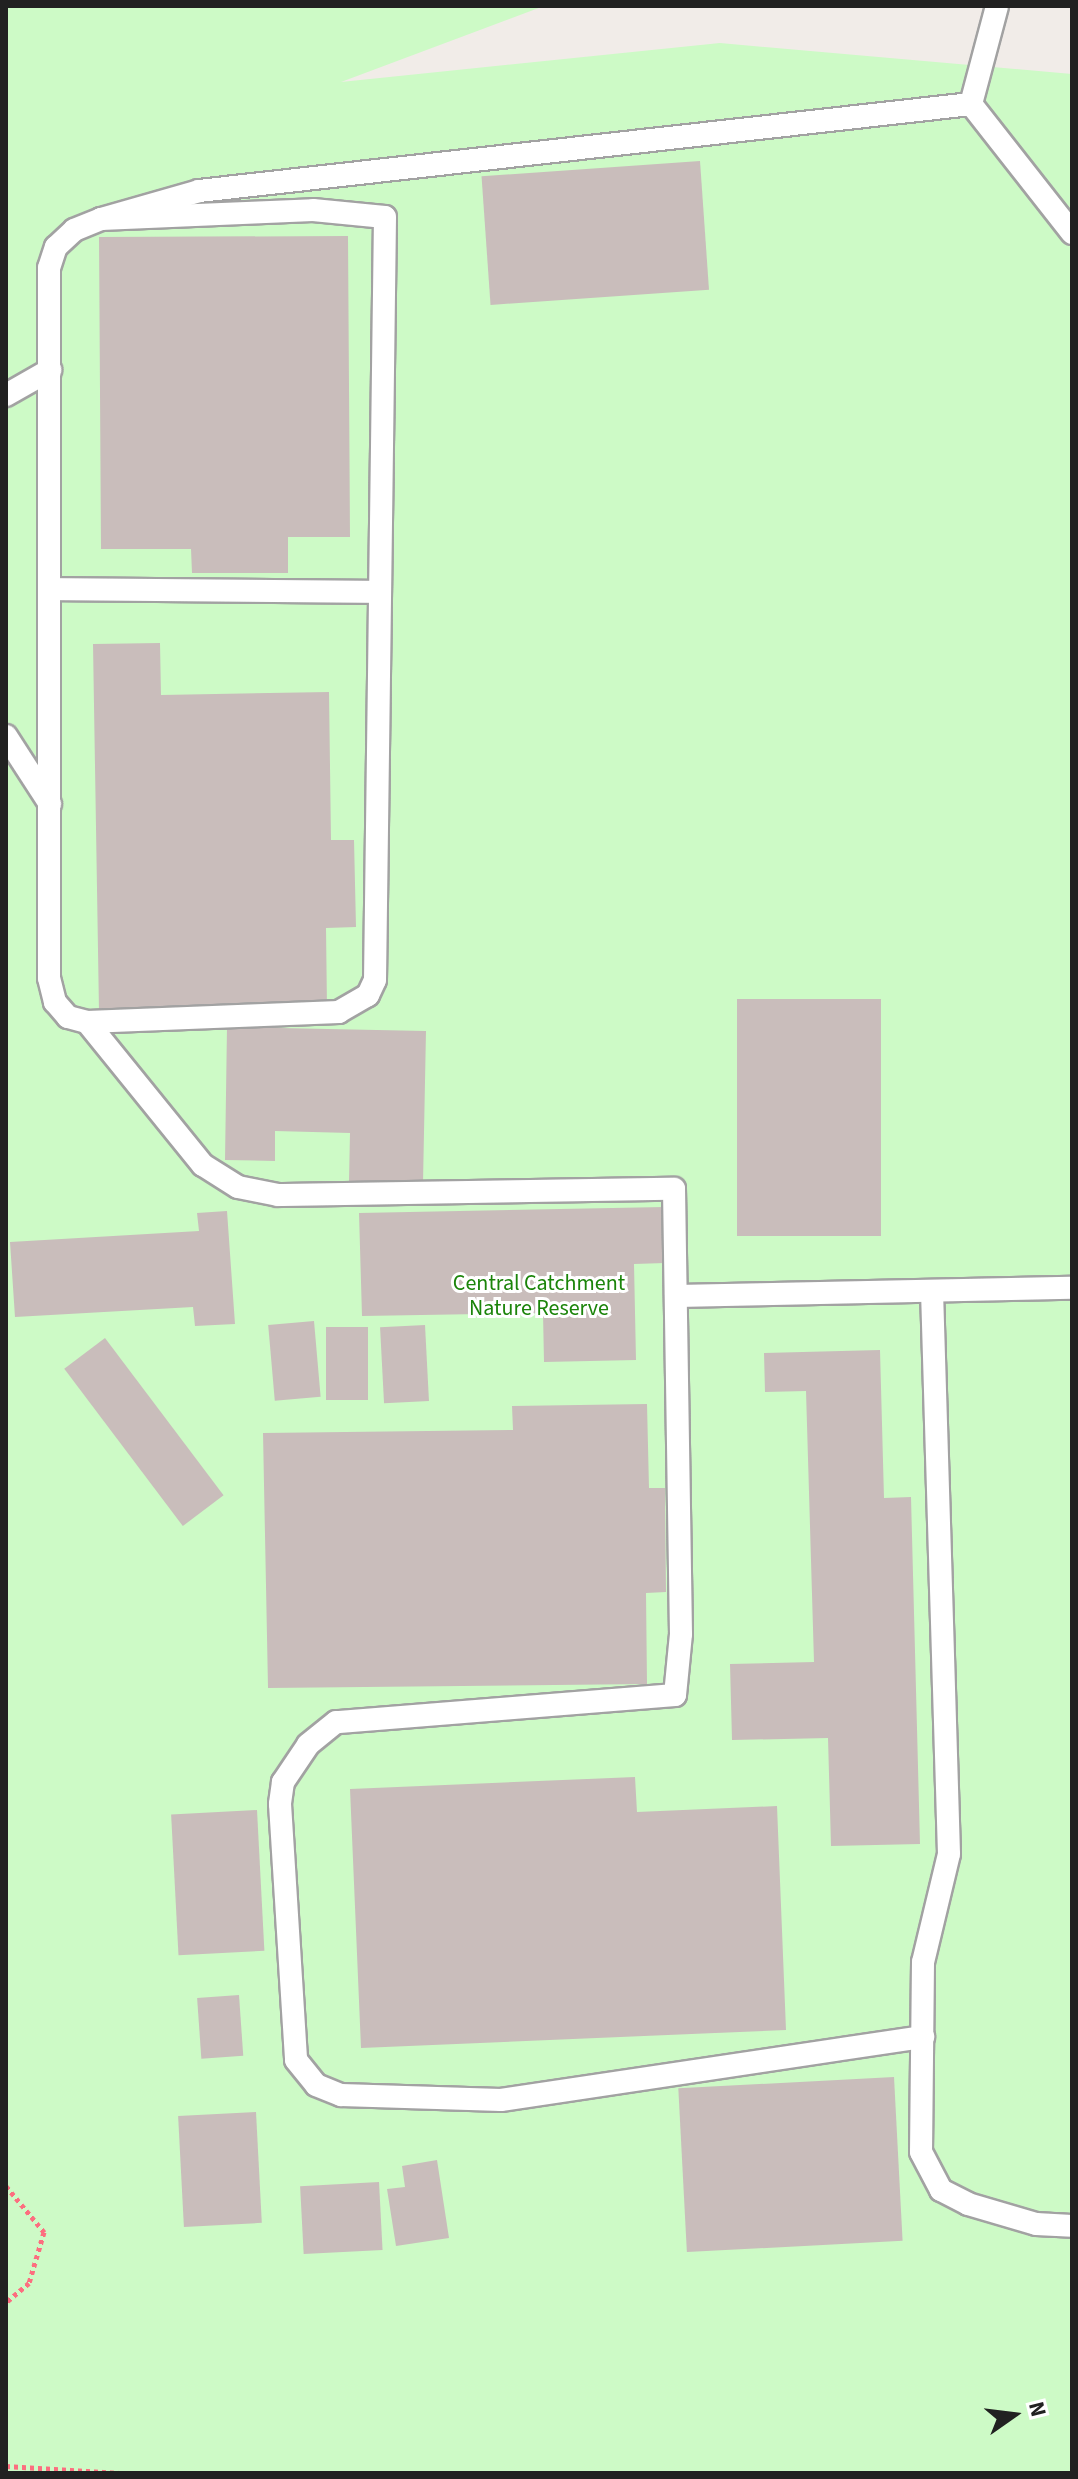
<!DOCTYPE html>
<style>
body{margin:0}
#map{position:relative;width:1078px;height:2479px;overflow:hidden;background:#f1ece8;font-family:"Source Sans 3",sans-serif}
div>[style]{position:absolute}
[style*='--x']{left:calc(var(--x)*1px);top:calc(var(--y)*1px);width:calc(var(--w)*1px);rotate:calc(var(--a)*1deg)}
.park>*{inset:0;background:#cdfac6}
.building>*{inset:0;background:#c9bdbb;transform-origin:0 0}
.path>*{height:5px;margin-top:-2.5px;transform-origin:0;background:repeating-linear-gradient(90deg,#fc6e7f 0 4px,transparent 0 8px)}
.roads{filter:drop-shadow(2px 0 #a2a2a2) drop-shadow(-2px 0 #a2a2a2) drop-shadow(0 2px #a2a2a2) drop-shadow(0 -2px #a2a2a2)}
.lane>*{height:22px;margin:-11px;padding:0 11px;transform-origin:11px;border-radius:11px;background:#fff}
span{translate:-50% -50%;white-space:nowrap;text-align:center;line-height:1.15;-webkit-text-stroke:6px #fff;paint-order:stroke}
.park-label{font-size:22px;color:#1b840a}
.frame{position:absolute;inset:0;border:8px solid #212121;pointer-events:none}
.north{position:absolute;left:974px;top:2375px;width:80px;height:80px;-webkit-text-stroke:6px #fff;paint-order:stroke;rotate:76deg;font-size:22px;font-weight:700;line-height:32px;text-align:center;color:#212121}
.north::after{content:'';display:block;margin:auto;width:28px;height:36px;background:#212121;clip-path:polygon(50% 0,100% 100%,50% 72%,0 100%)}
</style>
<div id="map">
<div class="park">
<i style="clip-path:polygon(6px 6px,544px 6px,341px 82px,720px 43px,1072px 74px,1072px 2473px,6px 2473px)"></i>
</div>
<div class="building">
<i style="left:700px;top:161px;width:129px;height:219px;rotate:86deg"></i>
<i style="clip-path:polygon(348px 236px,350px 537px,288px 537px,288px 573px,192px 573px,191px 549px,101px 549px,99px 237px)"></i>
<i style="clip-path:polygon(160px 643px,161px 695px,329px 692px,331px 840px,354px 840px,356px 927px,326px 928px,327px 1008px,99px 1011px,93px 644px)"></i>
<i style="left:737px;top:999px;width:144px;height:237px"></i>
<i style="clip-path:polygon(227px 1027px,426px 1031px,423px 1183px,349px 1181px,350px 1133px,275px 1131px,275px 1161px,225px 1160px)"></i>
<i style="clip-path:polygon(664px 1207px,665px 1263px,634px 1264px,636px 1360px,544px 1362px,543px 1313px,362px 1316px,359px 1213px)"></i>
<i style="clip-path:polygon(227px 1211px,235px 1324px,195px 1326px,193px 1307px,15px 1317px,10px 1242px,199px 1231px,197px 1213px)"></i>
<i style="left:314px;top:1321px;width:76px;height:46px;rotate:85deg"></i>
<i style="left:425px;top:1325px;width:76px;height:45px;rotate:87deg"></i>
<i style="left:326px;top:1327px;width:42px;height:73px"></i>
<i style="left:105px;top:1338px;width:197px;height:51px;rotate:53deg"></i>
<i style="clip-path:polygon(880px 1350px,884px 1498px,911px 1497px,920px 1844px,831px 1846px,828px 1738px,732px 1740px,730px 1664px,814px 1662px,806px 1391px,765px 1392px,764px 1353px)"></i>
<i style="clip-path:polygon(647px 1404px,649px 1488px,665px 1488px,666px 1592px,646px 1593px,647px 1684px,268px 1688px,263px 1433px,513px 1430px,512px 1406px)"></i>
<i style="clip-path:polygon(635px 1777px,637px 1812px,777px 1806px,786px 2030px,361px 2048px,350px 1789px)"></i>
<i style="left:257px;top:1810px;width:141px;height:86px;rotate:87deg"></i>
<i style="left:239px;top:1995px;width:61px;height:42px;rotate:86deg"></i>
<i style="left:894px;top:2077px;width:164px;height:216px;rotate:87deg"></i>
<i style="left:256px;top:2112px;width:111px;height:78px;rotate:87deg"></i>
<i style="clip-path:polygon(437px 2160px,449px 2238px,396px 2246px,387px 2189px,405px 2187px,402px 2166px)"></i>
<i style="left:379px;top:2182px;width:68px;height:79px;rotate:87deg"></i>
</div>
<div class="path">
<i style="--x:6;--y:2186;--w:60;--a:50.4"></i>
<i style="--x:44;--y:2232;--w:53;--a:106.4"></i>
<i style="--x:29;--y:2283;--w:30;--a:140"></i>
<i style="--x:6;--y:2466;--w:114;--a:3.5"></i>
</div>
<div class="roads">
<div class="lane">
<i style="--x:971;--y:104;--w:164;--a:51.9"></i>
<i style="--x:971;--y:104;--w:101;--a:-75.1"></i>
<i style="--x:101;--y:219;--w:212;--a:-2.4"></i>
<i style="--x:313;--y:210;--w:72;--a:5.6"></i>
<i style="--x:385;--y:217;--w:763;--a:90.75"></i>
<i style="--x:375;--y:980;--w:17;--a:115"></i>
<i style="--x:368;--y:995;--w:34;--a:150"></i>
<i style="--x:339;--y:1012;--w:252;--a:177.7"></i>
<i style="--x:87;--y:1022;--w:20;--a:-165"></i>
<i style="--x:68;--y:1017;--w:20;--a:-131"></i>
<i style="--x:55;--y:1002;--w:25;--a:-104"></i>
<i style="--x:49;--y:978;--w:710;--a:-90"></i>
<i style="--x:49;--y:268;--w:22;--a:-72"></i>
<i style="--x:56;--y:247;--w:25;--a:-43"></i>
<i style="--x:74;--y:230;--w:29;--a:-22"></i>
<i style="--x:101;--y:219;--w:102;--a:-15.9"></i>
<i style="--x:199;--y:191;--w:777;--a:-6.43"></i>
<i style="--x:6;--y:395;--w:51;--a:-29.6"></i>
<i style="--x:50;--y:589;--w:330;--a:0.5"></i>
<i style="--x:6;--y:736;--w:81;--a:57.1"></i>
<i style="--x:87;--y:1022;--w:184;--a:51"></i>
<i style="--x:203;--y:1165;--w:41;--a:32.2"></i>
<i style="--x:238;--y:1187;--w:41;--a:11.3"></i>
<i style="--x:278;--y:1195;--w:396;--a:-0.9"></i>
<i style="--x:674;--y:1189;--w:445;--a:89.1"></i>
<i style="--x:681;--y:1634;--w:61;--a:95.6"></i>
<i style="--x:675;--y:1695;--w:340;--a:175.4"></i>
<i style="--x:336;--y:1722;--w:36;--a:141"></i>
<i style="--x:308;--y:1745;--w:45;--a:124"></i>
<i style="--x:283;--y:1782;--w:22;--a:98"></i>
<i style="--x:280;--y:1804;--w:256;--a:86.4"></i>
<i style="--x:296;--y:2060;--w:32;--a:51"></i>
<i style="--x:316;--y:2085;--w:27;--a:22"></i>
<i style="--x:341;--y:2095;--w:160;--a:1.8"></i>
<i style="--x:501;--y:2100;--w:427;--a:-8.5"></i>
<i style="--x:932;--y:1291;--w:563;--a:88.27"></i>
<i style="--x:949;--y:1854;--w:111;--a:103.5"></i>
<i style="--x:923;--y:1962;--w:190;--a:90.6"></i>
<i style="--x:921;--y:2152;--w:43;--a:62.2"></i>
<i style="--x:941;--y:2190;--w:30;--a:27"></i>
<i style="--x:968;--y:2204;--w:71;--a:16.4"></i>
<i style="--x:1036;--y:2224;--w:36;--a:3"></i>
<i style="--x:676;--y:1296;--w:396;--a:-1.2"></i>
</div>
</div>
<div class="park-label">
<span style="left:539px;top:1296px">Central Catchment<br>Nature Reserve</span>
</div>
<div class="frame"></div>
<div class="north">N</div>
</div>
